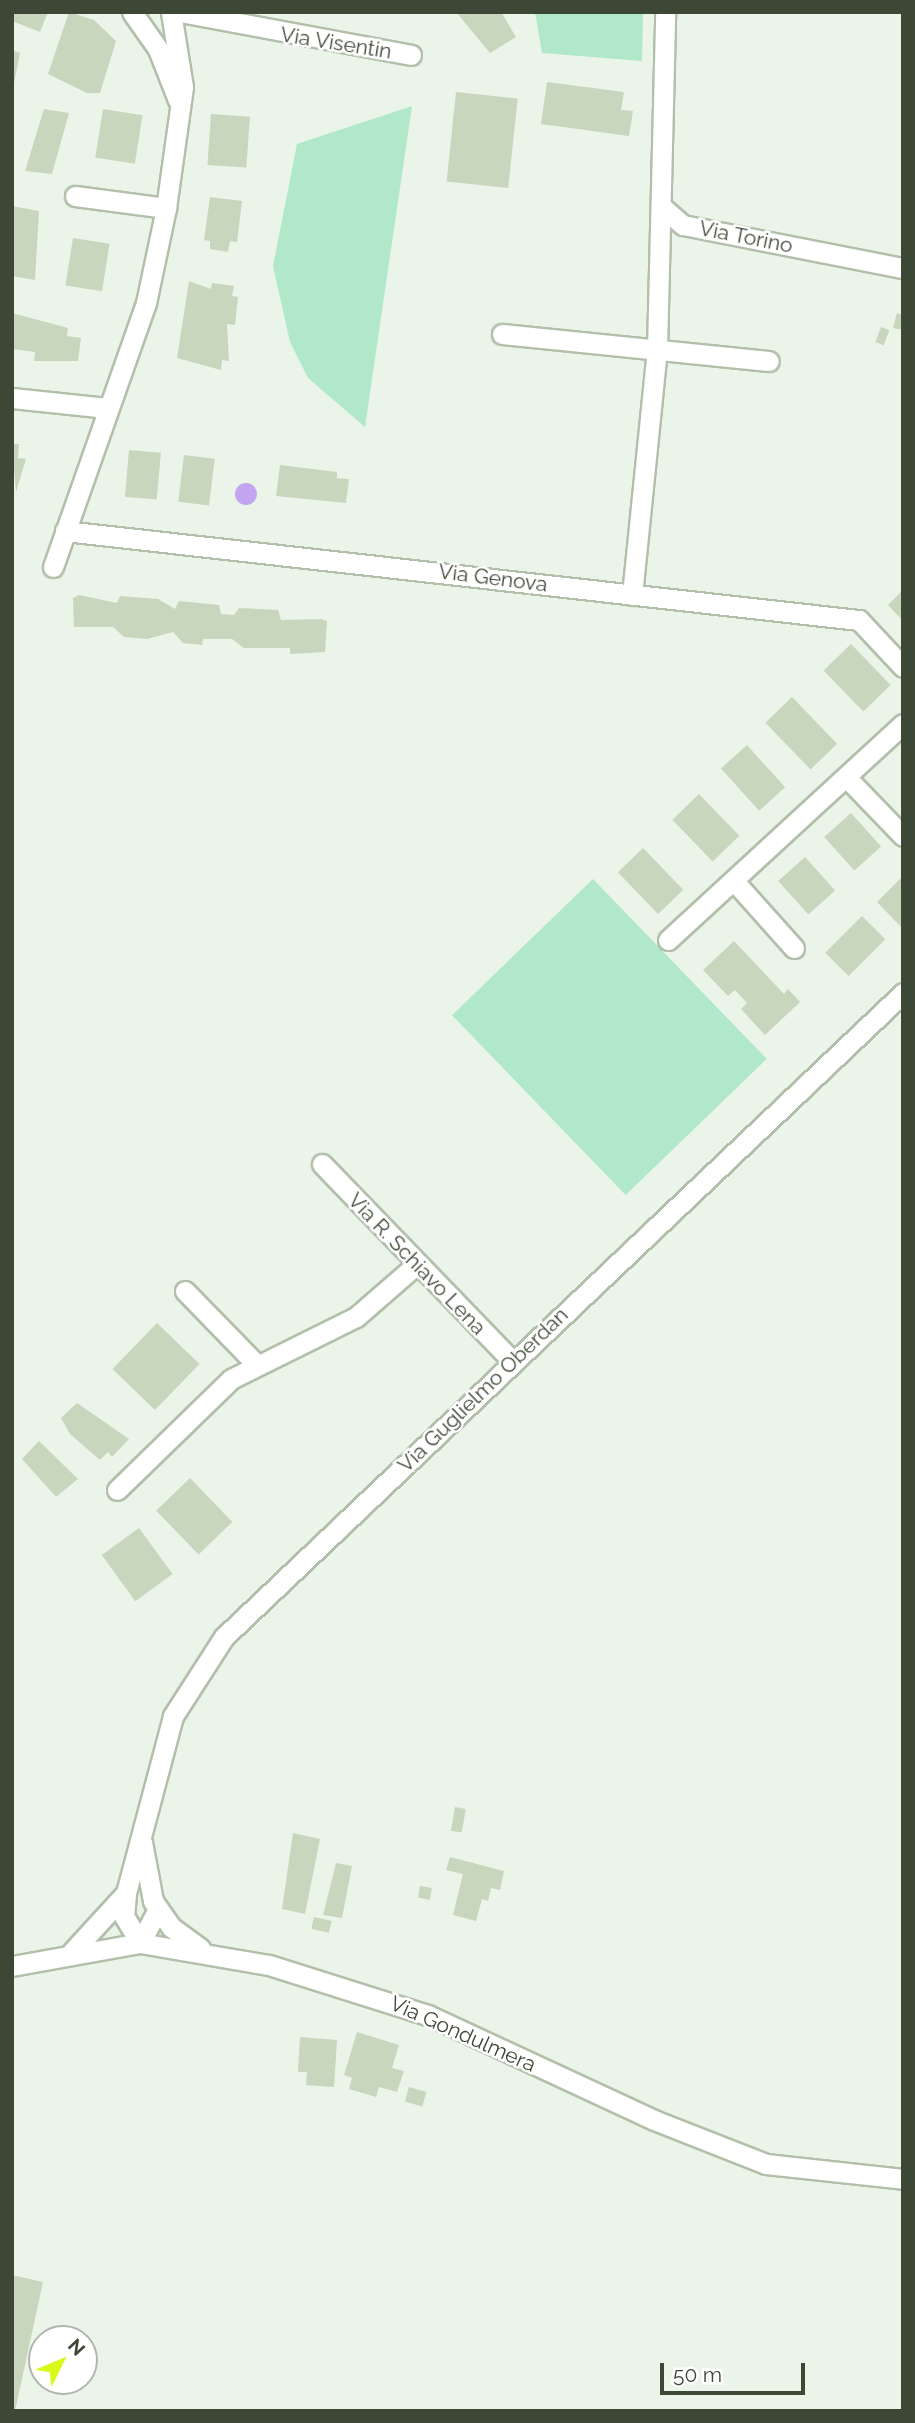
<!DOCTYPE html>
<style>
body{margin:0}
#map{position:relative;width:915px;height:2423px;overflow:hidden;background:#ebf4e8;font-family:Raleway,sans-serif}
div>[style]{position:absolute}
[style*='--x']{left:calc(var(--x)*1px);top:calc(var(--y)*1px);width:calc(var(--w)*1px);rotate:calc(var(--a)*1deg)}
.green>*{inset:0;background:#b0e8c9;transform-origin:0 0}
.water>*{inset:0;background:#c3a4f1}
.round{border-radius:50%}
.building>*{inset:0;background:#c7d6bd;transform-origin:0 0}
.roads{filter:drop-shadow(2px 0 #b2bfaa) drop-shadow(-2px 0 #b2bfaa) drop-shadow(0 2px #b2bfaa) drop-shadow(0 -2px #b2bfaa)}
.minor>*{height:19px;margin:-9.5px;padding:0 9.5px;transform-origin:9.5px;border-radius:9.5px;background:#fff}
span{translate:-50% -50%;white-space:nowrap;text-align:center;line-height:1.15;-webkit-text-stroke:5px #fff;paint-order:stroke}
.street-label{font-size:21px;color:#3d4736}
.frame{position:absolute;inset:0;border:14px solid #3d4736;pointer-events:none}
.north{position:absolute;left:28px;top:2325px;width:70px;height:70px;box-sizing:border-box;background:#fff;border:2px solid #b1b5af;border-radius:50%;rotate:47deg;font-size:19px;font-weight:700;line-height:28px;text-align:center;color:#3d4736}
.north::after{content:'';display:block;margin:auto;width:24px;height:32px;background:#d9fa18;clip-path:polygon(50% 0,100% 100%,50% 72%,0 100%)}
.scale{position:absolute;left:660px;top:2363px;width:145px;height:32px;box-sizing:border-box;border:4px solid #3d4736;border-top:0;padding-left:9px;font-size:21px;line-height:24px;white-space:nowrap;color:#3d4736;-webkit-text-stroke:5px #fff;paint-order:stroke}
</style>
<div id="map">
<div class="green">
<i style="clip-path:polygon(535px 12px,643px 12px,642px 61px,542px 53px)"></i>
<i style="clip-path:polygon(412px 106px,365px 427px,308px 378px,290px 342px,273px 266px,297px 144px)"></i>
<i style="left:593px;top:879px;width:250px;height:196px;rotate:46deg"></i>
</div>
<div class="water">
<i class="round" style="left:235px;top:483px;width:22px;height:22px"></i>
</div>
<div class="building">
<i style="clip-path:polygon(12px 12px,48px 12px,40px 32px,12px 21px)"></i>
<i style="clip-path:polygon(69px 12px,94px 20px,116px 41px,100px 93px,87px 93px,48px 74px)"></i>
<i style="clip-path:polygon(456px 12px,501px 12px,516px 37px,490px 53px)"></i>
<i style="clip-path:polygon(12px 50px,20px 53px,13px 88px,12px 88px)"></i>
<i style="clip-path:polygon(547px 82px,624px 92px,621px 110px,633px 111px,629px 136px,541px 124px)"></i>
<i style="left:456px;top:92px;width:62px;height:90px;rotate:6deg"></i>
<i style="clip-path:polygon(44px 109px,69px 113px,52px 174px,25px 171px)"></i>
<i style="left:103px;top:109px;width:40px;height:49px;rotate:9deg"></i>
<i style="left:211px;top:114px;width:39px;height:51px;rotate:4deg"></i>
<i style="clip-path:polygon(210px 197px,242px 201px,237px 242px,230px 241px,228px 252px,210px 249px,210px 241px,204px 240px)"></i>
<i style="clip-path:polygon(12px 206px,39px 211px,35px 280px,12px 276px)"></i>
<i style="left:73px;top:238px;width:37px;height:48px;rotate:9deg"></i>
<i style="clip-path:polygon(189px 281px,211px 289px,212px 283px,234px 286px,232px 296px,238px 297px,235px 325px,227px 324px,229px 361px,222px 360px,221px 370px,177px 358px)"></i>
<i style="clip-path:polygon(12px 313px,68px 328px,67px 336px,81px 338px,78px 361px,34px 361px,35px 352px,12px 349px)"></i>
<i style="clip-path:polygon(897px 313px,903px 315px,903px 330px,893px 328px)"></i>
<i style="left:881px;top:327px;width:9px;height:16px;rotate:21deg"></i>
<i style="clip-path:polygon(12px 444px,19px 444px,18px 458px,26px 459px,16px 492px)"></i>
<i style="left:129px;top:450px;width:32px;height:47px;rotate:5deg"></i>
<i style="left:184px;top:455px;width:31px;height:47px;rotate:7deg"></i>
<i style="clip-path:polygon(280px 465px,337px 472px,337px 478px,349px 479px,346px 503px,276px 496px)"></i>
<i style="clip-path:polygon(903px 590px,903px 621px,888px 605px)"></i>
<i style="clip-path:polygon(79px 595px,117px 603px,120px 596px,158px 599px,175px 609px,179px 601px,219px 605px,221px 614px,234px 615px,239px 608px,260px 609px,278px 610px,281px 620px,321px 619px,327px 621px,325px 652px,290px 654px,290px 648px,244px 648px,232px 639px,203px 639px,202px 645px,183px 643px,173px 632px,147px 639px,124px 637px,113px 627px,74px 627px,73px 598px)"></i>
<i style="left:851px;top:644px;width:57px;height:38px;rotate:46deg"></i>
<i style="left:792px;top:697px;width:65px;height:37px;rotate:46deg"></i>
<i style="left:747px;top:745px;width:57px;height:35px;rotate:48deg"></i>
<i style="left:699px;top:794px;width:58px;height:37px;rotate:46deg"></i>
<i style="left:851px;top:813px;width:45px;height:36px;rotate:48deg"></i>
<i style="left:643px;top:848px;width:58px;height:35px;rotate:46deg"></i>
<i style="left:805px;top:857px;width:45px;height:36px;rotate:48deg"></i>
<i style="clip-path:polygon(903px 876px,903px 929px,877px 902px)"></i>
<i style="left:862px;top:916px;width:33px;height:52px;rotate:45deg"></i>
<i style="clip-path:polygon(734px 941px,784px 994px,788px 989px,800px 1002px,765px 1035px,741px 1009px,747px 1003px,735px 990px,728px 996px,703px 970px)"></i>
<i style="left:157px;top:1323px;width:59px;height:64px;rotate:44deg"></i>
<i style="clip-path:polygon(77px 1403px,129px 1439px,112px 1457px,108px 1452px,100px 1460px,70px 1434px,61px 1418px)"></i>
<i style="clip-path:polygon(39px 1441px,78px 1479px,56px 1497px,22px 1459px)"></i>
<i style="left:190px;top:1478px;width:61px;height:47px;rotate:46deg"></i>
<i style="left:139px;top:1528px;width:57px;height:46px;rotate:54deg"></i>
<i style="left:455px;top:1807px;width:11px;height:24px;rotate:10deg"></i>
<i style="clip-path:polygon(293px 1833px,320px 1839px,305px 1914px,282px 1909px)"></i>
<i style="clip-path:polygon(450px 1857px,504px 1871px,500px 1890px,491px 1888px,488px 1901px,482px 1899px,476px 1921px,453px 1915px,463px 1874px,446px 1870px)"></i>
<i style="clip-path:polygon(336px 1863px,352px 1866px,342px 1918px,323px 1915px)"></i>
<i style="left:420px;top:1886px;width:12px;height:12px;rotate:9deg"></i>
<i style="left:314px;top:1917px;width:18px;height:12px;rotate:13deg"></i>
<i style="clip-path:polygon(357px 2032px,399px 2045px,392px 2068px,404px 2071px,397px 2092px,379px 2087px,376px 2097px,349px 2089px,352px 2078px,344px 2075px)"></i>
<i style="clip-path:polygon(300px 2037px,337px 2040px,334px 2087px,306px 2085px,307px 2072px,298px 2072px)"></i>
<i style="left:409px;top:2087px;width:18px;height:15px;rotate:16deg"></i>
<i style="clip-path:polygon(12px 2275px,43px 2282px,15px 2411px,12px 2411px)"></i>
</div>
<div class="roads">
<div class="minor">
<i style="--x:132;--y:12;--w:45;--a:54.9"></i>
<i style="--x:158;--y:49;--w:55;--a:68.6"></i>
<i style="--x:180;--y:12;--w:235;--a:10.5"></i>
<i style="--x:75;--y:196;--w:92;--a:7.5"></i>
<i style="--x:662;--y:207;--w:28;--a:41"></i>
<i style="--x:683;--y:225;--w:224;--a:11.1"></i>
<i style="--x:502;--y:334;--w:268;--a:5.8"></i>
<i style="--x:12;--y:398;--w:96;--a:6"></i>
<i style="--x:65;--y:531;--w:799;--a:6.4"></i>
<i style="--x:859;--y:620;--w:64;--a:46.9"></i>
<i style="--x:53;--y:567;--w:280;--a:-70.6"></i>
<i style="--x:146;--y:303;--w:97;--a:-78.1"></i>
<i style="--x:166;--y:208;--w:122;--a:-82"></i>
<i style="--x:183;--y:87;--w:76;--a:-99.1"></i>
<i style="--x:632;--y:595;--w:246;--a:-84.2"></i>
<i style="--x:657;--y:350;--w:338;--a:-88.6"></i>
<i style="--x:846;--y:777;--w:82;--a:46"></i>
<i style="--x:734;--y:881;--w:90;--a:48.2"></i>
<i style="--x:668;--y:940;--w:319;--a:-42.6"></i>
<i style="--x:322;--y:1164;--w:275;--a:46"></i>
<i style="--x:185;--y:1291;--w:100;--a:45.8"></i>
<i style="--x:117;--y:1490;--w:159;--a:-44.2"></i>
<i style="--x:231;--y:1379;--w:140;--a:-26.4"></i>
<i style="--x:356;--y:1317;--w:81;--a:-41"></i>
<i style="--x:142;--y:1842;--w:60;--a:79.4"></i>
<i style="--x:153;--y:1901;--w:32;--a:55"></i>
<i style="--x:171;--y:1927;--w:36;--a:36"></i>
<i style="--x:126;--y:1894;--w:22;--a:95"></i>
<i style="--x:124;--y:1916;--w:31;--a:59"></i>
<i style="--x:140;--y:1943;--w:38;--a:-62"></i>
<i style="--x:72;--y:1952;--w:80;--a:-47.5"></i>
<i style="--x:126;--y:1893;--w:183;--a:-75.1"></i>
<i style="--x:173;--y:1716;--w:94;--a:-57.2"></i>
<i style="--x:224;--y:1637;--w:936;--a:-43.48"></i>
<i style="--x:12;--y:1966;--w:130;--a:-10.2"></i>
<i style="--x:140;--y:1943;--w:131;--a:9.7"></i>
<i style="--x:269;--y:1965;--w:167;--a:17.5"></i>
<i style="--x:428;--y:2015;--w:249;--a:24.9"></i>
<i style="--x:654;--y:2120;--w:120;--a:21.4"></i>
<i style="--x:766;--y:2164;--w:138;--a:6.2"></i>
</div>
</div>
<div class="street-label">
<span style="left:336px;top:43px;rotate:9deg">Via Visentin</span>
<span style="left:746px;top:237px;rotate:11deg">Via Torino</span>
<span style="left:493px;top:578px;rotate:7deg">Via Genova</span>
<span style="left:417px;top:1264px;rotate:46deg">Via R. Schiavo Lena</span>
<span style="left:483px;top:1390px;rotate:-44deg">Via Guglielmo Oberdan</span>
<span style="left:463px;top:2034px;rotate:24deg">Via Gondulmera</span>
</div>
<div class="frame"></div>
<div class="north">N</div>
<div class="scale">50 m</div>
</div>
